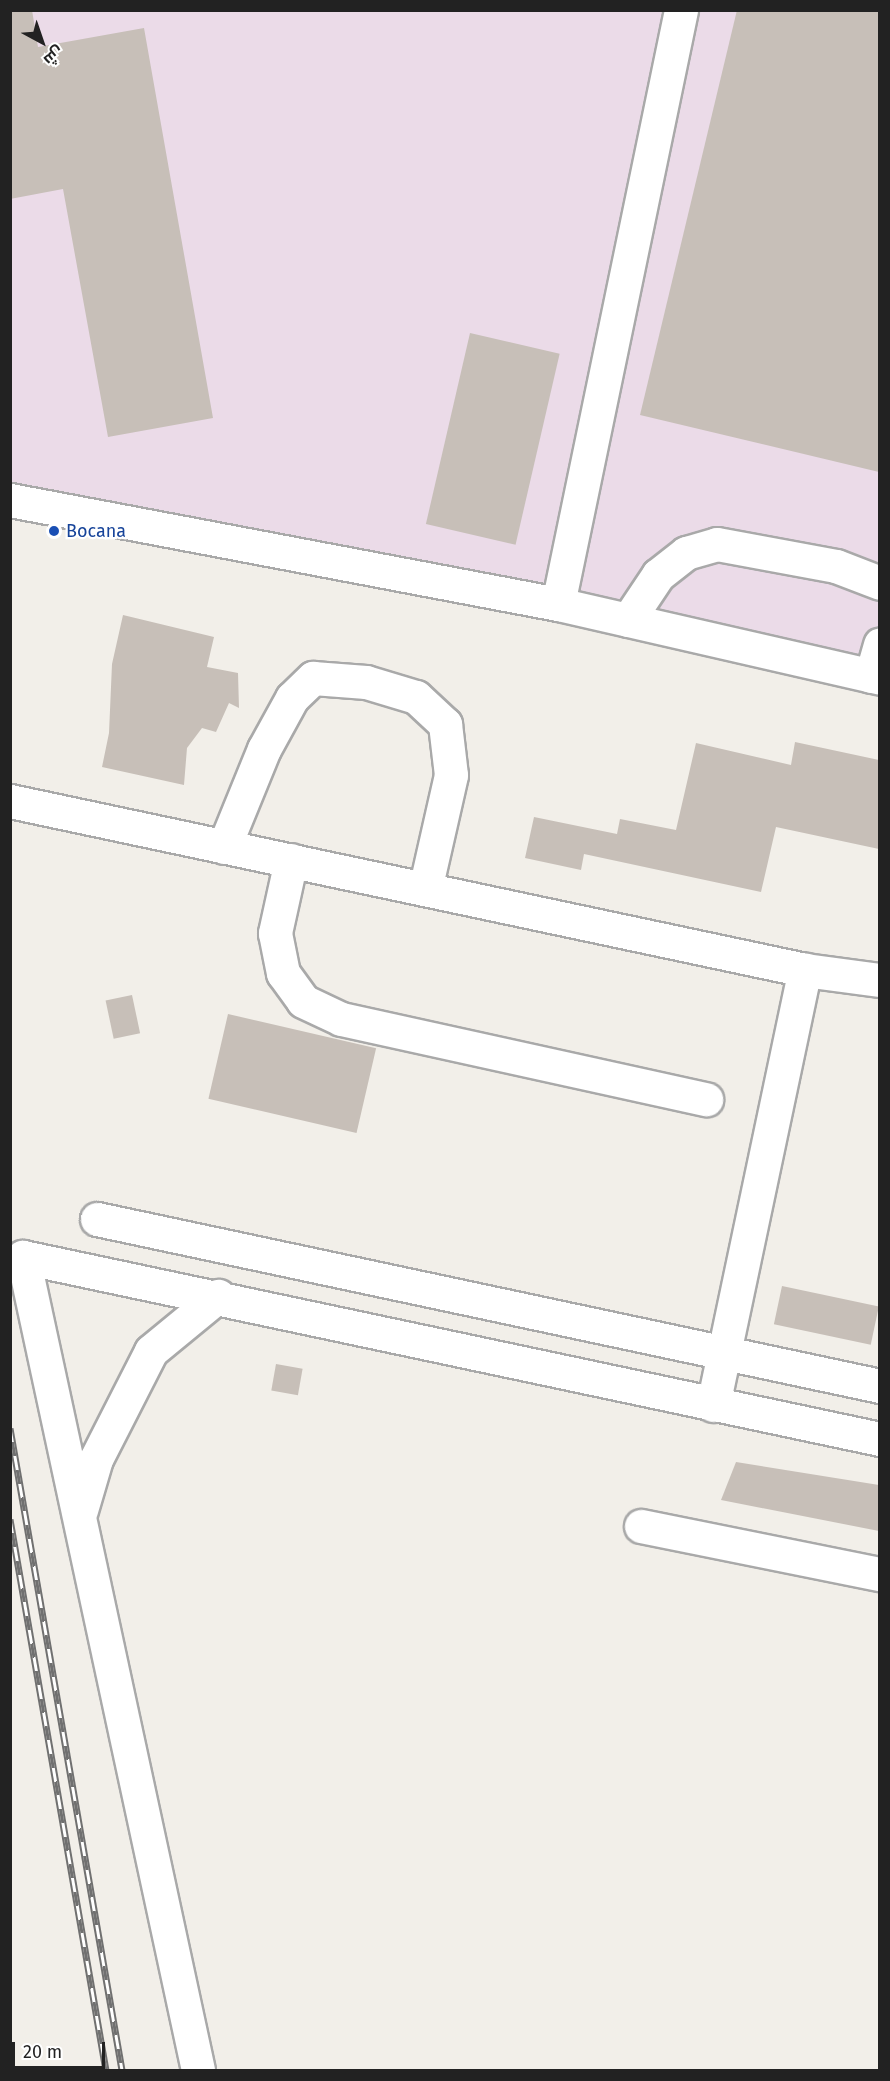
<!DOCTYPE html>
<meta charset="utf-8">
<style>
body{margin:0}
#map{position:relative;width:890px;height:2081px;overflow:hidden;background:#f2efe9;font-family:"Fira Sans",Cairo,sans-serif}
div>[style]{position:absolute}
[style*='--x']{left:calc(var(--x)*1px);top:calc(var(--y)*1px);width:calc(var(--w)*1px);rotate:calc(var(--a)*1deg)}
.industrial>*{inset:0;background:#ebdbe8}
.building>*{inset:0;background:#c7bfb8;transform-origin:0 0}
.roads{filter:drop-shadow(2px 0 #a9a9a9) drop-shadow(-2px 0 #a9a9a9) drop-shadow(0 2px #a9a9a9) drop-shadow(0 -2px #a9a9a9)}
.minor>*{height:33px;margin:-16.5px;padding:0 16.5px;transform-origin:16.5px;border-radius:16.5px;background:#fff}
.rail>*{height:7px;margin-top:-3.5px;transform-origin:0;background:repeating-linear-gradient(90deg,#fff 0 14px,#707070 0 28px);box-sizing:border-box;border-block:2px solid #707070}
.dots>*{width:16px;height:16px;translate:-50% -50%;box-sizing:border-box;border:3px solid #fff;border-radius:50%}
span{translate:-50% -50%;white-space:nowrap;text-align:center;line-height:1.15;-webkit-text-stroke:4.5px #fff;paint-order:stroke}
.transit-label{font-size:18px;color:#164399}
.left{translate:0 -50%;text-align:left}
.frame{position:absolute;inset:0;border:12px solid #222;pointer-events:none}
.north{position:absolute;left:12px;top:12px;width:60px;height:60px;-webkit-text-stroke:4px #fff;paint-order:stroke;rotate:140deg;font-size:16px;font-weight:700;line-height:24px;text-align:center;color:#222}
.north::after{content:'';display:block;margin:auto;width:21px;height:27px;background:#222;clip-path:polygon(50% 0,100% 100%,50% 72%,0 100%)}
.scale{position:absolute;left:12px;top:2042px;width:93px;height:27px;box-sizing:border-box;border:3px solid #222;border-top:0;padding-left:8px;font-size:18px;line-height:21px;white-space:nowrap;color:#222;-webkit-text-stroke:4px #fff;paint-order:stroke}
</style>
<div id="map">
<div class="industrial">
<i style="clip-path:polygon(11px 11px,879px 11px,879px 669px,11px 485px)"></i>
</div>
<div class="building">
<i style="clip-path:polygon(10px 10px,32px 10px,38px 47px,144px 28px,213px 418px,108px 437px,63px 189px,10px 199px)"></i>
<i style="clip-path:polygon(737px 10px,879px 10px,879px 472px,640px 415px)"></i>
<i style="left:470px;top:333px;width:92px;height:196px;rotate:13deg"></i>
<i style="clip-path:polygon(123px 615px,214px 637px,207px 667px,238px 673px,239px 708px,229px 703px,216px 732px,202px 728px,187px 748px,184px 785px,102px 767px,109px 733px,112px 664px)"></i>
<i style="clip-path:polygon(795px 742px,879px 760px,879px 849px,776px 827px,761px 892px,584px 854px,581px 870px,525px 858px,534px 817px,617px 834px,620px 819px,676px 830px,696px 743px,791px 765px)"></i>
<i style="left:132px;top:995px;width:39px;height:27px;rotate:78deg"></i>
<i style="left:228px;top:1014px;width:152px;height:87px;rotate:13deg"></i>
<i style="left:782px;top:1286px;width:99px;height:39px;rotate:12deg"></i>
<i style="left:276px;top:1364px;width:27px;height:27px;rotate:10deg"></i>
<i style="clip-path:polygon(736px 1462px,879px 1485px,879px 1531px,721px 1500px)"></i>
</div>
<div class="roads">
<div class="minor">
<i style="--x:10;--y:500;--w:558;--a:10.75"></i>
<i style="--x:558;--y:604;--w:330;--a:12.9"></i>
<i style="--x:558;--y:604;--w:607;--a:-78.3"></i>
<i style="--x:628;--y:620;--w:54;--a:-56.3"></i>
<i style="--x:658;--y:575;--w:36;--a:-38"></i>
<i style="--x:686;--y:553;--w:32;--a:-16"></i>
<i style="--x:717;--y:544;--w:121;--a:10.5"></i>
<i style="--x:836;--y:566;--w:47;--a:21.1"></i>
<i style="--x:871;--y:676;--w:33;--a:-74"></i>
<i style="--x:10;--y:801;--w:813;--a:12"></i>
<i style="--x:805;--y:970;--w:76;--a:7.6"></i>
<i style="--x:224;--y:847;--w:106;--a:-67.8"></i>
<i style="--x:264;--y:749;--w:58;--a:-61.2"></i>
<i style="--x:292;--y:698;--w:29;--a:-44"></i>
<i style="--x:313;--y:678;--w:53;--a:4.3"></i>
<i style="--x:366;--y:682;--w:52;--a:16.7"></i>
<i style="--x:416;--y:697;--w:40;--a:43"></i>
<i style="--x:445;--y:724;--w:51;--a:83.3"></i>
<i style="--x:451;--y:775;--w:117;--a:102.8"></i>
<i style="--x:291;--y:860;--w:75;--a:102.4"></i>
<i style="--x:275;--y:933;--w:41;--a:78.7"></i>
<i style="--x:283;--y:973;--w:34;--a:54"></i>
<i style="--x:303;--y:1001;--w:42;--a:25.3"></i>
<i style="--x:341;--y:1019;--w:374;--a:12.4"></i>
<i style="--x:97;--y:1219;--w:801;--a:12.04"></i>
<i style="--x:713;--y:1405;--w:445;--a:-78.1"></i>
<i style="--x:81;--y:1510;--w:53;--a:-73.6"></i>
<i style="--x:96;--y:1459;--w:121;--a:-63"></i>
<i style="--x:151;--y:1351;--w:87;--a:-39.4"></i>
<i style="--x:641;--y:1526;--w:244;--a:11.4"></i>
<i style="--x:198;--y:2070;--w:832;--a:-102.15"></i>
<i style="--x:23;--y:1257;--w:876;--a:11.99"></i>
</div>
</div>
<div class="rail">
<i style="--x:10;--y:1428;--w:652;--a:80.1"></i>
<i style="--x:10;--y:1519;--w:559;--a:80.12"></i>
</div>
<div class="dots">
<i style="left:54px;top:531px;background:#1a4fb4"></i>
</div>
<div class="transit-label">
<span class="left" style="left:66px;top:531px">Bocana</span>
</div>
<div class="frame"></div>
<div class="north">ش</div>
<div class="scale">20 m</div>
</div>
